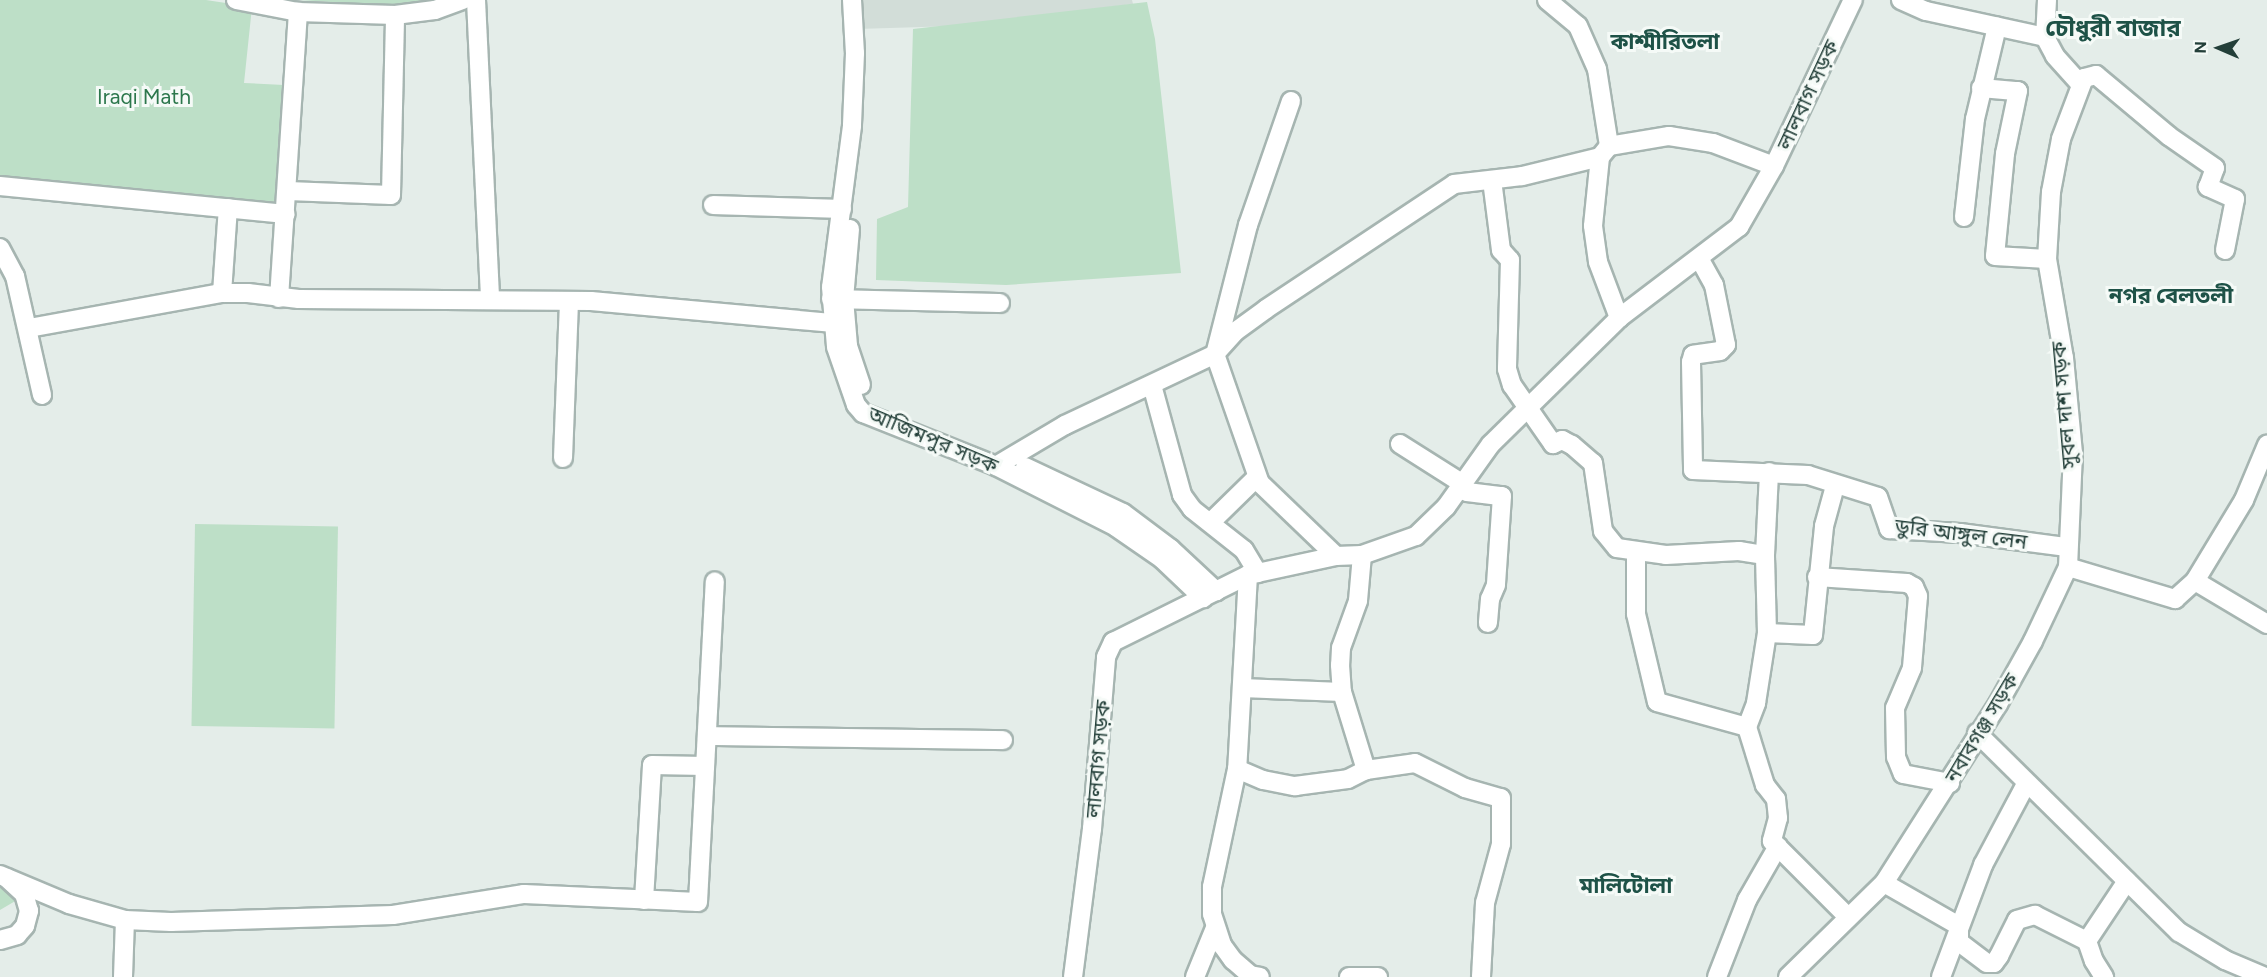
<!DOCTYPE html>
<meta charset="utf-8">
<style>
body{margin:0}
#map{position:relative;width:2267px;height:977px;overflow:hidden;background:#e4ede9;font-family:Figtree,"Noto Sans Bengali",sans-serif}
div>[style]{position:absolute}
[style*='--x']{left:calc(var(--x)*1px);top:calc(var(--y)*1px);width:calc(var(--w)*1px);rotate:calc(var(--a)*1deg)}
.built>*{inset:0;background:#d2ddd8}
.green>*{inset:0;background:#bddfc7;transform-origin:0 0}
.roads{filter:drop-shadow(2px 0 #a6b5b1) drop-shadow(-2px 0 #a6b5b1) drop-shadow(0 2px #a6b5b1) drop-shadow(0 -2px #a6b5b1)}
.street>*{height:18px;margin:-9px;padding:0 9px;transform-origin:9px;border-radius:9px;background:#fff}
.secondary>*{height:18px;margin:-9px;padding:0 9px;transform-origin:9px;border-radius:9px;background:#fff}
span{translate:-50% -50%;white-space:nowrap;text-align:center;line-height:1.15;-webkit-text-stroke:6px #f5faf7;paint-order:stroke}
.street-label{font-size:21px;color:#233f39}
.park-label{font-size:21px;color:#2c774c}
.neighbourhood-label{font-size:22px;color:#1e5247;font-weight:700}
.quarter-label{font-size:24px;color:#1e5247;font-weight:700}
.north{position:absolute;left:2189px;top:18px;width:60px;height:60px;-webkit-text-stroke:4px #f5faf7;paint-order:stroke;rotate:272deg;font-size:16px;font-weight:700;line-height:24px;text-align:center;color:#233f39}
.north::after{content:'';display:block;margin:auto;width:21px;height:27px;background:#233f39;clip-path:polygon(50% 0,100% 100%,50% 72%,0 100%)}
</style>
<div id="map">
<div class="built">
<i style="clip-path:polygon(852px 0,1132px 0,1133px 4px,955px 26px,857px 29px)"></i>
</div>
<div class="green">
<i style="clip-path:polygon(0 0,206px 0,252px 7px,244px 83px,284px 85px,281px 207px,0 178px)"></i>
<i style="clip-path:polygon(299px 0,437px 0,395px 6px)"></i>
<i style="clip-path:polygon(1147px 2px,1155px 39px,1181px 273px,1006px 285px,876px 280px,877px 219px,908px 207px,913px 29px)"></i>
<i style="left:195px;top:524px;width:143px;height:202px;rotate:1deg"></i>
<i style="clip-path:polygon(0 882px,7px 885px,17px 900px,0 910px)"></i>
</div>
<div class="roads">
<div class="street">
<i style="--x:476;--y:0;--w:298;--a:87.3"></i>
<i style="--x:1547;--y:0;--w:40;--a:40"></i>
<i style="--x:1578;--y:26;--w:47;--a:66.2"></i>
<i style="--x:1597;--y:69;--w:78;--a:81.1"></i>
<i style="--x:1609;--y:146;--w:14;--a:129"></i>
<i style="--x:1600;--y:157;--w:69;--a:95.8"></i>
<i style="--x:1593;--y:226;--w:36;--a:82"></i>
<i style="--x:1598;--y:262;--w:60;--a:69.4"></i>
<i style="--x:1901;--y:0;--w:27;--a:24"></i>
<i style="--x:1926;--y:11;--w:122;--a:12.3"></i>
<i style="--x:2047;--y:0;--w:37;--a:93"></i>
<i style="--x:2045;--y:37;--w:21;--a:62"></i>
<i style="--x:2055;--y:56;--w:36;--a:48"></i>
<i style="--x:1981;--y:88;--w:37;--a:5"></i>
<i style="--x:2018;--y:91;--w:64;--a:101.7"></i>
<i style="--x:2005;--y:154;--w:102;--a:95.6"></i>
<i style="--x:1995;--y:256;--w:52;--a:3.3"></i>
<i style="--x:1291;--y:101;--w:131;--a:109.1"></i>
<i style="--x:1248;--y:225;--w:133;--a:104.3"></i>
<i style="--x:1215;--y:354;--w:137;--a:70.8"></i>
<i style="--x:1260;--y:483;--w:105;--a:43.8"></i>
<i style="--x:1609;--y:146;--w:61;--a:-9.5"></i>
<i style="--x:1669;--y:136;--w:45;--a:9"></i>
<i style="--x:1713;--y:143;--w:65;--a:20.7"></i>
<i style="--x:1492;--y:180;--w:71;--a:82.7"></i>
<i style="--x:1501;--y:250;--w:13;--a:48"></i>
<i style="--x:1510;--y:260;--w:109;--a:91.6"></i>
<i style="--x:1507;--y:369;--w:17;--a:73"></i>
<i style="--x:1512;--y:385;--w:72;--a:55.2"></i>
<i style="--x:1553;--y:444;--w:10;--a:-24"></i>
<i style="--x:1562;--y:440;--w:11;--a:27"></i>
<i style="--x:1572;--y:445;--w:28;--a:41"></i>
<i style="--x:1593;--y:463;--w:69;--a:81.6"></i>
<i style="--x:1603;--y:531;--w:22;--a:51"></i>
<i style="--x:1617;--y:548;--w:49;--a:8.1"></i>
<i style="--x:1666;--y:555;--w:73;--a:-3.1"></i>
<i style="--x:1739;--y:551;--w:26;--a:9"></i>
<i style="--x:1765;--y:555;--w:83;--a:-87.2"></i>
<i style="--x:0;--y:186;--w:287;--a:5.6"></i>
<i style="--x:288;--y:191;--w:103;--a:2.2"></i>
<i style="--x:391;--y:195;--w:180;--a:-88.7"></i>
<i style="--x:713;--y:205;--w:129;--a:1.8"></i>
<i style="--x:1964;--y:217;--w:99;--a:-83.6"></i>
<i style="--x:1975;--y:119;--w:95;--a:-76.6"></i>
<i style="--x:0;--y:248;--w:32;--a:62"></i>
<i style="--x:15;--y:276;--w:122;--a:77.2"></i>
<i style="--x:2225;--y:250;--w:52;--a:-78.9"></i>
<i style="--x:2235;--y:199;--w:30;--a:-156"></i>
<i style="--x:2208;--y:187;--w:20;--a:-70"></i>
<i style="--x:2215;--y:168;--w:56;--a:-145.2"></i>
<i style="--x:2169;--y:136;--w:95;--a:-140.1"></i>
<i style="--x:2096;--y:75;--w:12;--a:166"></i>
<i style="--x:2084;--y:78;--w:65;--a:110.7"></i>
<i style="--x:2061;--y:139;--w:54;--a:100.7"></i>
<i style="--x:2051;--y:192;--w:67;--a:93.4"></i>
<i style="--x:2047;--y:259;--w:100;--a:80.3"></i>
<i style="--x:2064;--y:358;--w:95;--a:84.6"></i>
<i style="--x:2073;--y:453;--w:114;--a:92.5"></i>
<i style="--x:2068;--y:567;--w:112;--a:16.7"></i>
<i style="--x:2175;--y:599;--w:27;--a:-42"></i>
<i style="--x:2195;--y:581;--w:95;--a:-58.8"></i>
<i style="--x:2244;--y:500;--w:60;--a:-67.3"></i>
<i style="--x:1699;--y:258;--w:31;--a:61"></i>
<i style="--x:1714;--y:285;--w:61;--a:78.7"></i>
<i style="--x:1726;--y:345;--w:8;--a:135"></i>
<i style="--x:1720;--y:351;--w:27;--a:172"></i>
<i style="--x:1693;--y:355;--w:7;--a:106"></i>
<i style="--x:1691;--y:362;--w:108;--a:88.9"></i>
<i style="--x:1693;--y:470;--w:115;--a:2.5"></i>
<i style="--x:1808;--y:475;--w:73;--a:17.4"></i>
<i style="--x:1878;--y:497;--w:34;--a:71"></i>
<i style="--x:1889;--y:529;--w:71;--a:3.2"></i>
<i style="--x:1960;--y:533;--w:108;--a:7.5"></i>
<i style="--x:222;--y:293;--w:85;--a:-86"></i>
<i style="--x:279;--y:298;--w:287;--a:-86.2"></i>
<i style="--x:831;--y:299;--w:169;--a:1.4"></i>
<i style="--x:29;--y:328;--w:196;--a:-10.3"></i>
<i style="--x:222;--y:293;--w:26;--a:0"></i>
<i style="--x:248;--y:293;--w:51;--a:6.7"></i>
<i style="--x:299;--y:299;--w:292;--a:0.4"></i>
<i style="--x:591;--y:301;--w:244;--a:5.2"></i>
<i style="--x:1152;--y:385;--w:114;--a:74.7"></i>
<i style="--x:1182;--y:495;--w:17;--a:54"></i>
<i style="--x:1192;--y:509;--w:66;--a:38.3"></i>
<i style="--x:1244;--y:550;--w:27;--a:59"></i>
<i style="--x:1400;--y:444;--w:75;--a:32.4"></i>
<i style="--x:1463;--y:484;--w:9;--a:63"></i>
<i style="--x:1467;--y:492;--w:35;--a:7"></i>
<i style="--x:1502;--y:496;--w:89;--a:93.9"></i>
<i style="--x:1496;--y:585;--w:15;--a:113"></i>
<i style="--x:1490;--y:599;--w:24;--a:95"></i>
<i style="--x:563;--y:458;--w:157;--a:-87.8"></i>
<i style="--x:996;--y:466;--w:80;--a:-30.7"></i>
<i style="--x:1065;--y:425;--w:166;--a:-25.3"></i>
<i style="--x:1215;--y:354;--w:31;--a:-48"></i>
<i style="--x:1236;--y:331;--w:37;--a:-36"></i>
<i style="--x:1266;--y:309;--w:226;--a:-33.6"></i>
<i style="--x:1454;--y:184;--w:68;--a:-6.7"></i>
<i style="--x:1522;--y:176;--w:80;--a:-13.7"></i>
<i style="--x:1211;--y:522;--w:64;--a:-44.4"></i>
<i style="--x:1636;--y:553;--w:61;--a:90"></i>
<i style="--x:1636;--y:614;--w:90;--a:76.6"></i>
<i style="--x:1657;--y:702;--w:93;--a:15.5"></i>
<i style="--x:1362;--y:555;--w:46;--a:95"></i>
<i style="--x:1358;--y:601;--w:50;--a:109.9"></i>
<i style="--x:1341;--y:648;--w:17;--a:93"></i>
<i style="--x:1340;--y:665;--w:27;--a:86"></i>
<i style="--x:1342;--y:692;--w:82;--a:72.9"></i>
<i style="--x:1366;--y:770;--w:49;--a:-8.1"></i>
<i style="--x:1415;--y:763;--w:56;--a:26.6"></i>
<i style="--x:1465;--y:788;--w:37;--a:16"></i>
<i style="--x:1501;--y:798;--w:46;--a:90"></i>
<i style="--x:1501;--y:844;--w:61;--a:105.2"></i>
<i style="--x:1485;--y:903;--w:74;--a:93.1"></i>
<i style="--x:1248;--y:575;--w:194;--a:93.2"></i>
<i style="--x:1237;--y:769;--w:121;--a:102"></i>
<i style="--x:1212;--y:887;--w:27;--a:90"></i>
<i style="--x:1212;--y:914;--w:33;--a:72"></i>
<i style="--x:1222;--y:945;--w:19;--a:54"></i>
<i style="--x:1233;--y:960;--w:23;--a:41"></i>
<i style="--x:1250;--y:975;--w:10;--a:11"></i>
<i style="--x:1817;--y:577;--w:90;--a:3.8"></i>
<i style="--x:1907;--y:583;--w:8;--a:30"></i>
<i style="--x:1914;--y:587;--w:10;--a:66"></i>
<i style="--x:1918;--y:596;--w:72;--a:94.8"></i>
<i style="--x:1912;--y:668;--w:43;--a:113"></i>
<i style="--x:1895;--y:708;--w:49;--a:88.8"></i>
<i style="--x:1896;--y:757;--w:18;--a:68"></i>
<i style="--x:1903;--y:774;--w:48;--a:10.8"></i>
<i style="--x:2195;--y:581;--w:84;--a:30.8"></i>
<i style="--x:1767;--y:633;--w:46;--a:2.5"></i>
<i style="--x:1813;--y:635;--w:110;--a:-84.2"></i>
<i style="--x:1824;--y:526;--w:41;--a:-74.6"></i>
<i style="--x:1242;--y:688;--w:100;--a:2.3"></i>
<i style="--x:1747;--y:727;--w:61;--a:72.8"></i>
<i style="--x:1765;--y:785;--w:18;--a:52"></i>
<i style="--x:1776;--y:799;--w:19;--a:84"></i>
<i style="--x:1778;--y:818;--w:24;--a:105"></i>
<i style="--x:1772;--y:841;--w:107;--a:45"></i>
<i style="--x:1747;--y:727;--w:26;--a:-69"></i>
<i style="--x:1756;--y:703;--w:71;--a:-81.1"></i>
<i style="--x:1767;--y:633;--w:78;--a:-91.5"></i>
<i style="--x:1977;--y:733;--w:284;--a:44.6"></i>
<i style="--x:2179;--y:932;--w:54;--a:31.3"></i>
<i style="--x:2225;--y:960;--w:43;--a:23"></i>
<i style="--x:707;--y:736;--w:296;--a:0.8"></i>
<i style="--x:1237;--y:769;--w:28;--a:23"></i>
<i style="--x:1263;--y:780;--w:33;--a:11"></i>
<i style="--x:1295;--y:786;--w:53;--a:-7.5"></i>
<i style="--x:1348;--y:779;--w:20;--a:-27"></i>
<i style="--x:1884;--y:883;--w:86;--a:29.8"></i>
<i style="--x:1959;--y:926;--w:16;--a:90"></i>
<i style="--x:1959;--y:942;--w:35;--a:37"></i>
<i style="--x:1987;--y:963;--w:7;--a:0"></i>
<i style="--x:1994;--y:963;--w:9;--a:-54"></i>
<i style="--x:1999;--y:956;--w:40;--a:-63.4"></i>
<i style="--x:2017;--y:920;--w:19;--a:-16"></i>
<i style="--x:2035;--y:915;--w:58;--a:26.6"></i>
<i style="--x:2087;--y:941;--w:21;--a:71"></i>
<i style="--x:2094;--y:961;--w:19;--a:58"></i>
<i style="--x:644;--y:900;--w:135;--a:-86.6"></i>
<i style="--x:652;--y:765;--w:53;--a:1.1"></i>
<i style="--x:0;--y:940;--w:18;--a:-16"></i>
<i style="--x:17;--y:935;--w:12;--a:-48"></i>
<i style="--x:25;--y:926;--w:16;--a:-75"></i>
<i style="--x:29;--y:911;--w:18;--a:-106"></i>
<i style="--x:24;--y:894;--w:23;--a:-137"></i>
<i style="--x:2087;--y:941;--w:72;--a:-56.3"></i>
<i style="--x:123;--y:977;--w:57;--a:-88"></i>
<i style="--x:1195;--y:977;--w:53;--a:-67.8"></i>
<i style="--x:1349;--y:977;--w:29;--a:0"></i>
<i style="--x:1717;--y:977;--w:83;--a:-68.7"></i>
<i style="--x:1747;--y:900;--w:62;--a:-60.1"></i>
<i style="--x:1941;--y:977;--w:120;--a:-69.4"></i>
<i style="--x:1983;--y:865;--w:92;--a:-62"></i>
</div>
<div class="secondary">
<i style="--x:236;--y:0;--w:63;--a:11"></i>
<i style="--x:298;--y:12;--w:97;--a:1.8"></i>
<i style="--x:395;--y:15;--w:40;--a:-7.1"></i>
<i style="--x:435;--y:10;--w:29;--a:-20"></i>
<i style="--x:852;--y:0;--w:53;--a:86.8"></i>
<i style="--x:855;--y:53;--w:73;--a:92.4"></i>
<i style="--x:852;--y:126;--w:162;--a:97.4"></i>
<i style="--x:831;--y:287;--w:60;--a:85.2"></i>
<i style="--x:836;--y:347;--w:61;--a:71"></i>
<i style="--x:856;--y:405;--w:11;--a:49"></i>
<i style="--x:863;--y:413;--w:143;--a:21.7"></i>
<i style="--x:996;--y:466;--w:135;--a:26.9"></i>
<i style="--x:1116;--y:527;--w:56;--a:34.8"></i>
<i style="--x:1162;--y:559;--w:57;--a:43.6"></i>
<i style="--x:850;--y:229;--w:70;--a:94.9"></i>
<i style="--x:844;--y:299;--w:47;--a:85.1"></i>
<i style="--x:848;--y:346;--w:41;--a:71.6"></i>
<i style="--x:1025;--y:467;--w:108;--a:25.1"></i>
<i style="--x:1123;--y:513;--w:60;--a:36.9"></i>
<i style="--x:1171;--y:549;--w:62;--a:43"></i>
<i style="--x:0;--y:875;--w:75;--a:22.8"></i>
<i style="--x:69;--y:904;--w:58;--a:15.9"></i>
<i style="--x:125;--y:920;--w:46;--a:2.5"></i>
<i style="--x:171;--y:922;--w:222;--a:-1.8"></i>
<i style="--x:393;--y:915;--w:133;--a:-9.1"></i>
<i style="--x:524;--y:894;--w:174;--a:2.6"></i>
<i style="--x:698;--y:902;--w:321;--a:-87"></i>
<i style="--x:1073;--y:977;--w:149;--a:-82.7"></i>
<i style="--x:1092;--y:829;--w:173;--a:-85.3"></i>
<i style="--x:1106;--y:657;--w:17;--a:-65"></i>
<i style="--x:1113;--y:642;--w:151;--a:-26.4"></i>
<i style="--x:1248;--y:575;--w:90;--a:-12.2"></i>
<i style="--x:1336;--y:556;--w:26;--a:-2"></i>
<i style="--x:1362;--y:555;--w:57;--a:-19.4"></i>
<i style="--x:1416;--y:536;--w:42;--a:-44"></i>
<i style="--x:1446;--y:507;--w:77;--a:-54.5"></i>
<i style="--x:1491;--y:444;--w:180;--a:-44.5"></i>
<i style="--x:1619;--y:318;--w:151;--a:-37.2"></i>
<i style="--x:1739;--y:227;--w:70;--a:-60.2"></i>
<i style="--x:1774;--y:166;--w:184;--a:-64.6"></i>
<i style="--x:1788;--y:977;--w:134;--a:-44.4"></i>
<i style="--x:1884;--y:883;--w:212;--a:-57.5"></i>
<i style="--x:1998;--y:704;--w:72;--a:-60.9"></i>
<i style="--x:2033;--y:641;--w:82;--a:-64.7"></i>
</div>
</div>
<div class="street-label">
<span style="left:1808px;top:95px;rotate:-65deg">লালবাগ সড়ক</span>
<span style="left:2064px;top:405px;rotate:-95deg">সুবল দাশ সড়ক</span>
<span style="left:933px;top:440px;rotate:23deg">আজিমপুর সড়ক</span>
<span style="left:1961px;top:534px;rotate:7deg">ডুরি আঙ্গুল লেন</span>
<span style="left:1982px;top:728px;rotate:-59deg">নবাবগঞ্জ সড়ক</span>
<span style="left:1098px;top:759px;rotate:-85deg">লালবাগ সড়ক</span>
</div>
<div class="park-label">
<span style="left:144px;top:97px">Iraqi Math</span>
</div>
<div class="neighbourhood-label">
<span style="left:1665px;top:42px">কাশ্মীরিতলা</span>
<span style="left:2171px;top:296px">নগর বেলতলী</span>
<span style="left:1626px;top:886px">মালিটোলা</span>
</div>
<div class="quarter-label">
<span style="left:2113px;top:28px">চৌধুরী বাজার</span>
</div>
<div class="north">N</div>
</div>
